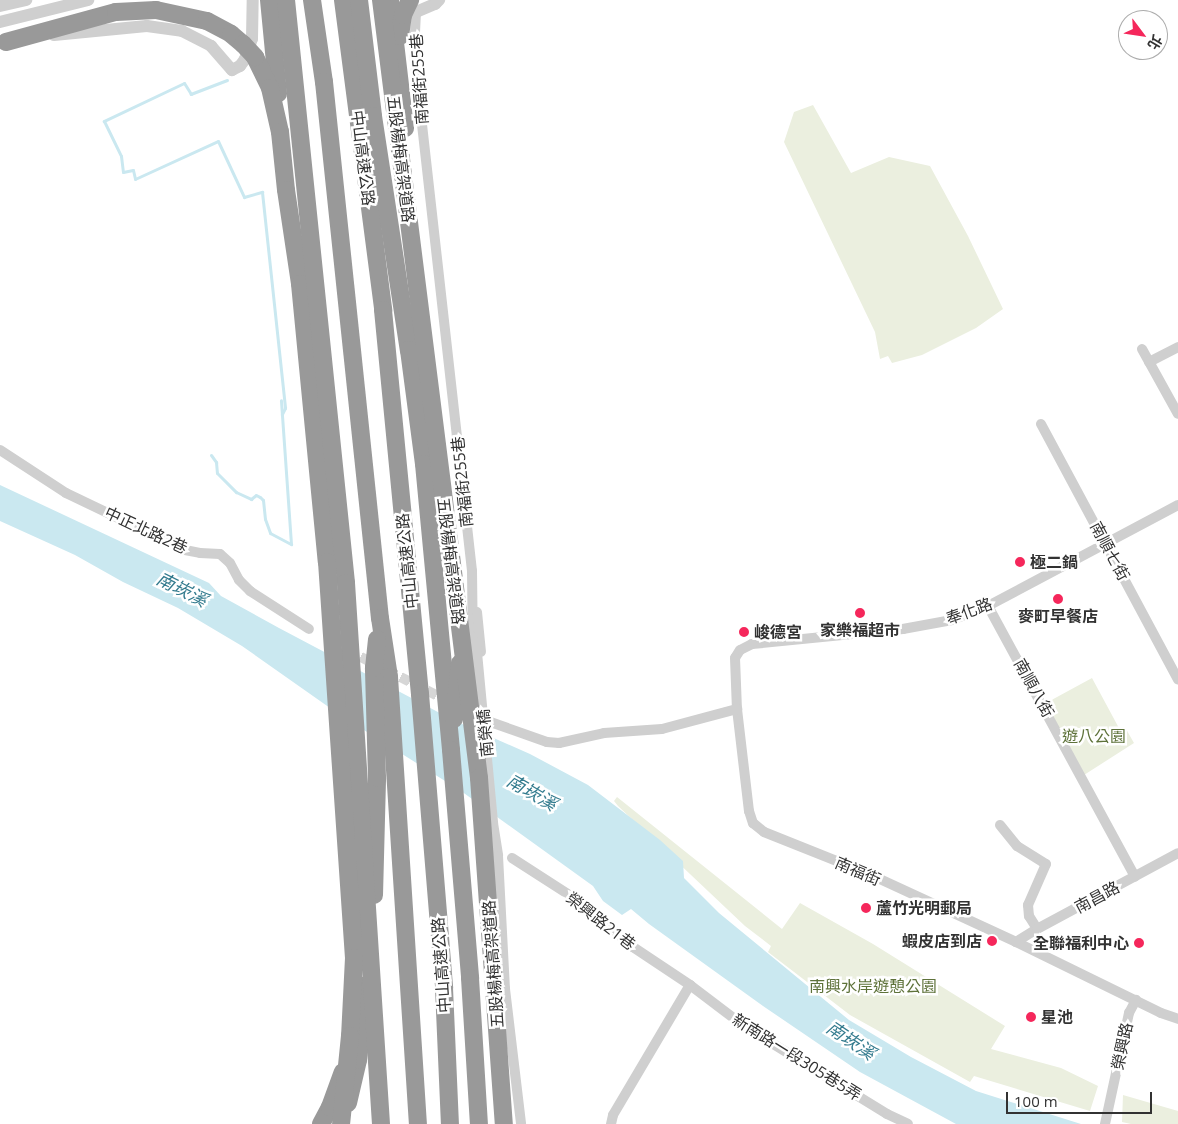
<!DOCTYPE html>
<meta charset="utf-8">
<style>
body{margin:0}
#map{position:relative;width:1178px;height:1124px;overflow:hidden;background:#fff;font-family:"Open Sans","Noto Sans TC",sans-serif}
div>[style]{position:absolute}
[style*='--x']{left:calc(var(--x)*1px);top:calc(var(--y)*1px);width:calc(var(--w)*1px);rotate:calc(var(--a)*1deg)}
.green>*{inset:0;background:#ebefdf}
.water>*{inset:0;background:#cae8f0}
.stream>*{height:3px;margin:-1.5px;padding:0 1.5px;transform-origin:1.5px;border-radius:1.5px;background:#cae8f0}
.minor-tunnel>*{height:10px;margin-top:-5px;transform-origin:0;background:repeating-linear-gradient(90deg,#d6d6d6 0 10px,transparent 0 15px)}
.minor>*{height:10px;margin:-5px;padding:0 5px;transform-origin:5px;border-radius:5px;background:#cfcfcf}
.tertiary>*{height:12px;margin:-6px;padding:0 6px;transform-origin:6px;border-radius:6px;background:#cfcfcf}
.motorway>*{height:18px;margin:-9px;padding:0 9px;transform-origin:9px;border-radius:9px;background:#999}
.minor-bridge>*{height:10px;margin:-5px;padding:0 5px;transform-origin:5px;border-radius:5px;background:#cfcfcf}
.motorway-bridge>*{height:18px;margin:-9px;padding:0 9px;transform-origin:9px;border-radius:9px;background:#999}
.dots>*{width:14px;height:14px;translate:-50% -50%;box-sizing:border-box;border:2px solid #fff;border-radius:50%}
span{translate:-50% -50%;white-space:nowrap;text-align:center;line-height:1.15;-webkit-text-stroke:5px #fff;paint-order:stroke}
.street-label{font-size:16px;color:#323232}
.poi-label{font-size:16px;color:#323232;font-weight:700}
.left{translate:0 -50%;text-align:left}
.right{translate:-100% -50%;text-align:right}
.park-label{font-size:16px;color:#5e723a}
.water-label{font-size:18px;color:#337b8e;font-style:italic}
.north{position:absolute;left:1118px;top:10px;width:50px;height:50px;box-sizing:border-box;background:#fff;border:1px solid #adadad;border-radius:50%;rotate:121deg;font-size:14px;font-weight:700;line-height:20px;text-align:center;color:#323232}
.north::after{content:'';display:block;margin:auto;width:18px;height:22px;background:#f5275b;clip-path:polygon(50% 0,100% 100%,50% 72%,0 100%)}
.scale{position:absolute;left:1006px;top:1092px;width:146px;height:22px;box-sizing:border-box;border:2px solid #323232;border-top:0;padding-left:6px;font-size:15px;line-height:18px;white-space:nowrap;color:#323232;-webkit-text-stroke:4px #fff;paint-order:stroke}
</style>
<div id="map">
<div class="green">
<i style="clip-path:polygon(813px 105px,851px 173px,889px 157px,930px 166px,968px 236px,1003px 309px,976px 328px,922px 355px,892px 363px,888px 356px,880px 359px,875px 332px,784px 142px,794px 112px)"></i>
<i style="clip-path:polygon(1092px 678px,1120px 730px,1126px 729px,1134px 743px,1084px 775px,1046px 703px)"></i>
<i style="clip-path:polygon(617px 797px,782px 929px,800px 903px,873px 944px,1005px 1026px,991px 1049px,1061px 1068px,1098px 1086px,1090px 1111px,974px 1076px,970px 1082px,850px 1015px,768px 952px,771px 946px,745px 926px,618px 806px,614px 801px)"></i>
<i style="clip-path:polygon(1123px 1095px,1178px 1111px,1178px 1124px,1131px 1124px,1122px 1122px)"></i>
</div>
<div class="water">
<i style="clip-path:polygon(0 485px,209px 583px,221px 596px,279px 628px,453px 720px,530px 754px,588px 785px,660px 840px,683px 861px,684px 878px,719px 913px,849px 1020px,911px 1057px,976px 1091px,1081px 1124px,956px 1124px,860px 1072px,763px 1006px,649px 924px,631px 909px,622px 915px,603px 901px,593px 886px,461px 791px,340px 715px,242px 646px,178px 608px,123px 582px,75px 555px,0 521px)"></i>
</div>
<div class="stream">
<i style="--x:227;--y:80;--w:39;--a:159"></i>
<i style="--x:191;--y:94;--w:13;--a:-122"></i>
<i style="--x:184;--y:83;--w:89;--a:154.6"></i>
<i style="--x:104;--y:121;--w:39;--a:64"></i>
<i style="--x:121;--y:156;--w:16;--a:83"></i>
<i style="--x:123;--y:172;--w:10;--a:-11"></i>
<i style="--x:133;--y:170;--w:9;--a:77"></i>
<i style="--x:135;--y:179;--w:91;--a:-24.6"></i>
<i style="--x:218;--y:141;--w:62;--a:65.1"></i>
<i style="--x:244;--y:197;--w:19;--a:-16"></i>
<i style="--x:262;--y:192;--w:217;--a:83.9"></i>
<i style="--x:285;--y:408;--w:7;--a:117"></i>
<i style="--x:211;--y:455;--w:9;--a:54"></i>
<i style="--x:216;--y:462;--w:11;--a:85"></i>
<i style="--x:217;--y:473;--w:27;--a:45"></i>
<i style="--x:236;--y:492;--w:17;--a:25"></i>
<i style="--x:251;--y:499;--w:6;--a:-39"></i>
<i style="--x:256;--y:495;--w:4;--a:27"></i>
<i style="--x:260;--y:497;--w:4;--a:45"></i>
<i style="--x:263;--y:500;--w:19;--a:84"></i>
<i style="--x:265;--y:519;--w:15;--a:70"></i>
<i style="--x:270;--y:533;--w:24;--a:28"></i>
<i style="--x:291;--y:544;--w:144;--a:-94"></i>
</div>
<div class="minor-tunnel">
<i style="--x:347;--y:650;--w:113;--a:26.8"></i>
</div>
<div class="minor">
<i style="--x:416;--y:12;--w:41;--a:92.8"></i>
<i style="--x:414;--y:53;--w:521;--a:83.61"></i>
<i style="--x:472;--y:571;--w:82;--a:89.3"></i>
<i style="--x:1142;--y:349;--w:74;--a:61"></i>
<i style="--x:1149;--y:362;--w:33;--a:-27"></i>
<i style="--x:1041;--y:424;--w:290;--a:61.8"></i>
<i style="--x:0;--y:450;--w:79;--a:33.1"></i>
<i style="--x:66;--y:493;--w:132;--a:25.6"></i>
<i style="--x:185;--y:550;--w:15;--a:11"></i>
<i style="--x:200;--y:553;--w:20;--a:3"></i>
<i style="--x:220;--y:554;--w:13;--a:42"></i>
<i style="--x:230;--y:563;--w:19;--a:62"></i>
<i style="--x:239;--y:580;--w:16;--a:45"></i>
<i style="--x:250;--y:591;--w:70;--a:32.8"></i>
<i style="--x:1178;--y:505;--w:215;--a:152"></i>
<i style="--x:988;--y:606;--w:39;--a:159"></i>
<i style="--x:952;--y:620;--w:50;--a:169.6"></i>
<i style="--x:903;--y:629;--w:152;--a:174.3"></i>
<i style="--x:752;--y:644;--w:13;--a:153"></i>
<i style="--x:740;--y:650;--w:9;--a:122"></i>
<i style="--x:735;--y:658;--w:51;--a:87.8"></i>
<i style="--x:737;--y:709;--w:103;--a:83.3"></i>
<i style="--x:749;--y:811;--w:13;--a:72"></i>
<i style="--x:753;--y:823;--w:14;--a:39"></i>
<i style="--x:764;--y:832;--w:113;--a:21.8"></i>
<i style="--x:869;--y:874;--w:162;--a:24.8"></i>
<i style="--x:1016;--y:942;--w:161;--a:26.1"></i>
<i style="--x:1161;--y:1013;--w:18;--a:19"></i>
<i style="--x:988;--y:606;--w:308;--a:61.5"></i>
<i style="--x:477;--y:612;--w:40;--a:84.3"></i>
<i style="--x:479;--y:714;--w:4;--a:90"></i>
<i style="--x:479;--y:718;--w:72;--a:19.4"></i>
<i style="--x:547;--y:742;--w:12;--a:5"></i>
<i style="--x:559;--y:743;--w:46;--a:-12.5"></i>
<i style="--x:604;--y:733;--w:58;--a:-3.9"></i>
<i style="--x:662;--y:729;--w:78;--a:-14.9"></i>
<i style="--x:493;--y:823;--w:33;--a:81"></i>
<i style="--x:498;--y:856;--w:133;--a:87"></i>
<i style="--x:505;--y:989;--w:136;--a:83.2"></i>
<i style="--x:1000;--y:825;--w:27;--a:51"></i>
<i style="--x:1017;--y:846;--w:34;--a:32"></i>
<i style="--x:1046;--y:864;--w:45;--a:113.7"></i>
<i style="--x:1028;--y:905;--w:11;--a:85"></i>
<i style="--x:1029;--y:916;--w:15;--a:58"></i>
<i style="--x:512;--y:858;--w:87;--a:32.8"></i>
<i style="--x:585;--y:905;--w:64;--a:41.2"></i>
<i style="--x:633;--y:947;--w:69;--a:33.7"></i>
<i style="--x:690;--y:985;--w:68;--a:37.2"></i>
<i style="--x:744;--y:1026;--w:168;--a:31.6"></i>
<i style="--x:887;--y:1114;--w:23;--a:25"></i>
<i style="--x:1016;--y:942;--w:25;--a:-32"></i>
<i style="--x:1037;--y:929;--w:160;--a:-28.3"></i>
<i style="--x:611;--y:1124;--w:9;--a:-77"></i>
<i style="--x:613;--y:1115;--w:151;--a:-59.4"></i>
<i style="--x:1105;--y:1124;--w:114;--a:-77.8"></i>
<i style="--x:1129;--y:1013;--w:15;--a:-62"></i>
</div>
<div class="tertiary">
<i style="--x:0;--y:6;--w:27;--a:-13"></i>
<i style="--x:416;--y:12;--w:21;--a:-23"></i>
<i style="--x:435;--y:4;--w:6;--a:-45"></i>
<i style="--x:0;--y:22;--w:91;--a:-14"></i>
<i style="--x:54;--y:35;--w:93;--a:-5.5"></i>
<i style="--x:147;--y:26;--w:35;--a:8"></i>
<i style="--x:182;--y:31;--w:33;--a:27"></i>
<i style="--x:211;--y:46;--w:32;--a:49"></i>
<i style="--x:232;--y:70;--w:9;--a:-27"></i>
<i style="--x:240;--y:66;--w:9;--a:-54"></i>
<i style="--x:245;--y:59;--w:21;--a:-71"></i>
<i style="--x:252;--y:39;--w:39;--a:-89"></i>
</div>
<div class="motorway">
<i style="--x:269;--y:0;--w:94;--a:84.5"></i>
<i style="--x:312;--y:0;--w:83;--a:81.7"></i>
<i style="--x:324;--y:82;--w:539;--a:84.04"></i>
<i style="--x:380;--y:618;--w:60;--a:81.3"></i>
<i style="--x:389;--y:677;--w:448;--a:86.3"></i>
<i style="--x:343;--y:0;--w:313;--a:82.6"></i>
<i style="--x:383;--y:310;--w:386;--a:84.5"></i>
<i style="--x:420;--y:694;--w:295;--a:85.3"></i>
<i style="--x:444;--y:988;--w:136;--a:87.5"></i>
<i style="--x:359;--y:0;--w:117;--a:83.1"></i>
<i style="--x:373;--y:116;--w:237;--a:81.3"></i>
<i style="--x:409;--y:350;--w:115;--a:82.5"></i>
<i style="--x:424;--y:464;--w:287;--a:84.6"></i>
<i style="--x:451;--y:750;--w:229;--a:85.2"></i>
<i style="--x:470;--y:978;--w:146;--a:86.5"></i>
<i style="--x:390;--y:0;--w:129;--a:83.3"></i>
<i style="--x:400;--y:36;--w:21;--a:-82"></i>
<i style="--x:403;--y:15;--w:17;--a:-65"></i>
<i style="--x:6;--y:42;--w:114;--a:-15.3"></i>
<i style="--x:116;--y:12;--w:40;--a:-2.9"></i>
<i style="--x:156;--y:10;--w:52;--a:12.2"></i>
<i style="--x:207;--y:21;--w:27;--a:28"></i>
<i style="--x:231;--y:34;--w:16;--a:40"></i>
<i style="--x:255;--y:57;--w:34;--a:64"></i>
<i style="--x:270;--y:88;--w:45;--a:77.2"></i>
<i style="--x:280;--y:132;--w:58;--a:84.1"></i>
<i style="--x:286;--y:190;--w:95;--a:81.5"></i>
<i style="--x:300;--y:284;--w:279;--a:84.5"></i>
<i style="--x:454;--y:719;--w:56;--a:-83.9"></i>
<i style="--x:374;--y:895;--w:117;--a:-88.5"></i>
<i style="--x:377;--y:778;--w:110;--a:-91.6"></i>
<i style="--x:374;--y:668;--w:29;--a:-84"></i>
<i style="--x:348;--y:1103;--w:44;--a:-76.9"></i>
<i style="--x:358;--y:1060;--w:76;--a:-83.2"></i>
<i style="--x:321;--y:1124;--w:19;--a:-62"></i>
<i style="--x:330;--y:1107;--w:37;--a:-70"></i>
</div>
<div class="minor-bridge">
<i style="--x:476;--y:642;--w:182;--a:84.6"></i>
</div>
<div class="motorway-bridge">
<i style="--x:286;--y:0;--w:586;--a:84.12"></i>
<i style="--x:346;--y:583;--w:542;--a:86.3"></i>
<i style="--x:381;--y:0;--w:784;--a:82.82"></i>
<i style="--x:479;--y:778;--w:347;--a:85.9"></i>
<i style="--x:243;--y:44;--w:18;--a:47"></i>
<i style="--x:327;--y:562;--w:397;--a:86.1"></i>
<i style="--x:354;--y:958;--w:78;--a:92.9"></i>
<i style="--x:350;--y:1036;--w:88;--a:95.8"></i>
</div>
<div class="dots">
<i style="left:1020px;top:562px;background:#f5275b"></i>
<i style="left:1058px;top:599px;background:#f5275b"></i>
<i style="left:860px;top:613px;background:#f5275b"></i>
<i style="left:744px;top:632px;background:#f5275b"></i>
<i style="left:866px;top:908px;background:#f5275b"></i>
<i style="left:992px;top:941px;background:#f5275b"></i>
<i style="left:1139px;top:943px;background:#f5275b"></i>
<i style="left:1031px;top:1017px;background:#f5275b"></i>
</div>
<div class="street-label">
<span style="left:419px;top:79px;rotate:-94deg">南福街255巷</span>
<span style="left:363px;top:158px;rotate:83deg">中山高速公路</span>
<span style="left:401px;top:159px;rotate:83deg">五股楊梅高架道路</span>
<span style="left:462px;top:482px;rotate:-96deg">南福街255巷</span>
<span style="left:146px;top:530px;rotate:25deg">中正北路2巷</span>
<span style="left:1110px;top:551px;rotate:62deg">南順七街</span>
<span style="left:407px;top:561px;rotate:-96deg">中山高速公路</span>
<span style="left:451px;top:561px;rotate:83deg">五股楊梅高架道路</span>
<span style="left:969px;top:611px;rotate:-20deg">奉化路</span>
<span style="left:1034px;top:688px;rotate:61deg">南順八街</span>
<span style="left:485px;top:733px;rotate:-95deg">南榮橋</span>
<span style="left:858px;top:871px;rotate:23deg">南福街</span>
<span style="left:1097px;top:897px;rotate:-28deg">南昌路</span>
<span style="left:601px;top:921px;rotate:38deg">榮興路21巷</span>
<span style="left:493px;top:964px;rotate:-94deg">五股楊梅高架道路</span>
<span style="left:441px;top:965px;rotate:-94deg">中山高速公路</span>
<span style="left:1122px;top:1046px;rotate:-78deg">榮興路</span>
<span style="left:797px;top:1057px;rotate:32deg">新南路一段305巷5弄</span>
</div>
<div class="poi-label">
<span class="left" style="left:1030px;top:562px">極二鍋</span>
<span style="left:1058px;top:616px">麥町早餐店</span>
<span style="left:860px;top:630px">家樂福超市</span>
<span class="left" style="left:754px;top:632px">峻德宮</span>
<span class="left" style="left:876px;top:908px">蘆竹光明郵局</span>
<span class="right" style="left:982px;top:941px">蝦皮店到店</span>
<span class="right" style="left:1129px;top:943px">全聯福利中心</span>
<span class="left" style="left:1041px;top:1017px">星池</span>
</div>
<div class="park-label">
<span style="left:1094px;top:736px">遊八公園</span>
<span style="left:873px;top:986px">南興水岸遊憩公園</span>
</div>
<div class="water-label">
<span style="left:182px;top:589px;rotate:27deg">南崁溪</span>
<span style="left:532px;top:792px;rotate:30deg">南崁溪</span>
<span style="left:851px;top:1040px;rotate:34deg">南崁溪</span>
</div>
<div class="north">北</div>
<div class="scale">100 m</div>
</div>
